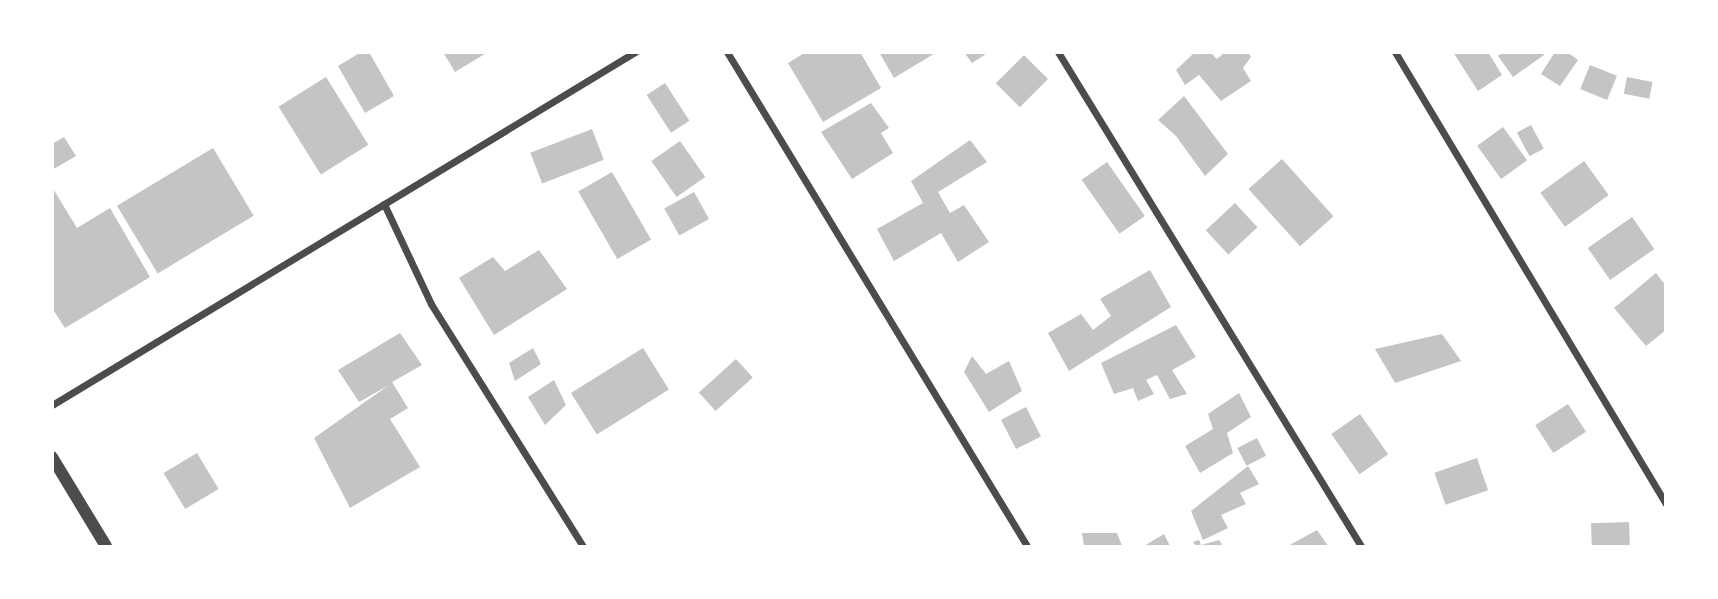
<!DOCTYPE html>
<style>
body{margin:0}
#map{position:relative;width:1718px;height:599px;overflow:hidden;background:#fff;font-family:Ubuntu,sans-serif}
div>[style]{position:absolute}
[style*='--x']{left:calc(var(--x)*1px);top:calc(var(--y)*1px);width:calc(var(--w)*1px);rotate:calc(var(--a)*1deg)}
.building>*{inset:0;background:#c4c4c4;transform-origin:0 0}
.minor>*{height:7px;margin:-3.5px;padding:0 3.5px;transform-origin:3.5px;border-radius:3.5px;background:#4c4c4c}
.tertiary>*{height:12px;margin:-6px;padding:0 6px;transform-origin:6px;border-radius:6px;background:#4c4c4c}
span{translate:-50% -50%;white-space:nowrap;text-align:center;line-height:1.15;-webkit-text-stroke:6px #fff;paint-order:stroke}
.frame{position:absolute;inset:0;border:54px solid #fff;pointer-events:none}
</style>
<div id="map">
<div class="building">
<i style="clip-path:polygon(361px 52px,369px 52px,394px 96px,365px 113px,338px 66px)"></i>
<i style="clip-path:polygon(443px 52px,488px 52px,455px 72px)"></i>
<i style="clip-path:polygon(806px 52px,860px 52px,881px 88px,823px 122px,788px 63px)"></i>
<i style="clip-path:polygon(879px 52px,937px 52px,894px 78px)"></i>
<i style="clip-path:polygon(964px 52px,989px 52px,972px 63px)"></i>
<i style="clip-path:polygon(1195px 52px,1210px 52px,1217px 59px,1225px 52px,1248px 52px,1251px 57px,1243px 68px,1251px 81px,1221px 101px,1199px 75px,1185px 85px,1176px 70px)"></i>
<i style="clip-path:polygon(1453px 52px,1488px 52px,1502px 75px,1478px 91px)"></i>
<i style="clip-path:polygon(1503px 52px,1543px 52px,1544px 55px,1513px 77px,1498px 56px)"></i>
<i style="clip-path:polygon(1555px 52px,1567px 52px,1578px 60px,1560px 86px,1541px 74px)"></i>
<i style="left:1024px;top:55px;width:34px;height:40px;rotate:45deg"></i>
<i style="left:1590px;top:65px;width:29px;height:26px;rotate:22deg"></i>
<i style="left:326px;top:77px;width:80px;height:56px;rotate:58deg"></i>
<i style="left:1627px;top:77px;width:26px;height:17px;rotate:11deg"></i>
<i style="left:665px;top:83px;width:45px;height:22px;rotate:57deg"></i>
<i style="clip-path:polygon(1184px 96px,1228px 154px,1205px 176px,1176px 136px,1158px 120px)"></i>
<i style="clip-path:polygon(871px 103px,889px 128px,881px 133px,893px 153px,852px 179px,821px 132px)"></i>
<i style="left:1531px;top:125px;width:27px;height:16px;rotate:62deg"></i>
<i style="left:1503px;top:127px;width:41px;height:32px;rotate:54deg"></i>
<i style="left:592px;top:129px;width:33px;height:66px;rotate:69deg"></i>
<i style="clip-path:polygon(64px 137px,76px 156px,52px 170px,52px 144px)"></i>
<i style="clip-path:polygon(970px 140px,987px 162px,938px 192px,950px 213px,964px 205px,989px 242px,958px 262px,941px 233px,894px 261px,877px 229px,923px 203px,911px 181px)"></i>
<i style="left:680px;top:141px;width:44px;height:35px;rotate:55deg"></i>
<i style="left:213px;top:148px;width:79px;height:112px;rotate:59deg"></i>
<i style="left:1282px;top:159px;width:77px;height:45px;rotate:48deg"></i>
<i style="left:1584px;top:161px;width:42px;height:54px;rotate:54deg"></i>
<i style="left:1107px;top:162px;width:66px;height:31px;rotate:55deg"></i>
<i style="left:612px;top:172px;width:78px;height:39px;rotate:60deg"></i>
<i style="clip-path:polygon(52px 187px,77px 228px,110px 208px,150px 277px,65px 328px,52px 308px)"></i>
<i style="left:694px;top:192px;width:31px;height:34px;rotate:61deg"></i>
<i style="left:1235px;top:203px;width:33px;height:40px;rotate:47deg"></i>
<i style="left:1632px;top:217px;width:39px;height:54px;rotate:55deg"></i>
<i style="clip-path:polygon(539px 250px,567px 289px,494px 335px,459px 278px,493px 257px,505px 271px)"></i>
<i style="clip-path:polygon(1150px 270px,1171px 307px,1069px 371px,1048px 333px,1081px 314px,1093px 330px,1111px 316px,1100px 299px)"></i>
<i style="clip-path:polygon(1656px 273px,1666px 286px,1666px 330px,1646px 346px,1614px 308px)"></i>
<i style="clip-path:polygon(1176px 325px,1196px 357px,1172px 370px,1187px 394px,1170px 399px,1157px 375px,1146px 380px,1154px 394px,1138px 401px,1133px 388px,1114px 394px,1101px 363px)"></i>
<i style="clip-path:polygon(400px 333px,422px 365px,392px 382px,408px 408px,390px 419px,420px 467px,350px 508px,314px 438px,389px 385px,359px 402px,338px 370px)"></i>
<i style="clip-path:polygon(1442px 334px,1461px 361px,1395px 383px,1375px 349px)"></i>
<i style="clip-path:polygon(533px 348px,541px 364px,515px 381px,509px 363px)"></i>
<i style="left:643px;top:348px;width:49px;height:85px;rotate:58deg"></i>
<i style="clip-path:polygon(972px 356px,986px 374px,1009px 361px,1022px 391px,989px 412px,964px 372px)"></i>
<i style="left:736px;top:359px;width:25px;height:50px;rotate:48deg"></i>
<i style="clip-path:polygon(554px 380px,566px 405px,545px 425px,528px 397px)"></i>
<i style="clip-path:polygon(1239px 393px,1251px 417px,1227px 433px,1233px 453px,1200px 473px,1185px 446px,1213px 429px,1208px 414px)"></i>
<i style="left:1568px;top:404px;width:33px;height:39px;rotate:57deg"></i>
<i style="left:1026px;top:407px;width:33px;height:28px;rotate:63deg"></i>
<i style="left:1360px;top:414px;width:49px;height:35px;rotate:55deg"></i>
<i style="left:1257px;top:438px;width:20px;height:22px;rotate:63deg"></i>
<i style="left:197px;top:453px;width:42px;height:39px;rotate:59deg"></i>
<i style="left:1477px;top:458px;width:34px;height:45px;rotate:71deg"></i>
<i style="clip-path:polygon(1248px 466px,1259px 484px,1240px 493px,1246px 504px,1221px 515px,1228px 528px,1203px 540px,1191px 511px)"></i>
<i style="left:1629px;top:522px;width:24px;height:38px;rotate:88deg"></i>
<i style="clip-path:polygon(1317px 530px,1328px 546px,1288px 546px)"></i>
<i style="clip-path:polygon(1082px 533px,1117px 533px,1122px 546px,1084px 546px)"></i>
<i style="clip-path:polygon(1164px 534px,1170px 546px,1144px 546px)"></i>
<i style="clip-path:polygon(1199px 540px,1201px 545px,1219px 540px,1223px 546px,1196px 546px,1193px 542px)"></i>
</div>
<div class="minor">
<i style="--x:727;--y:52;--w:578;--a:58.73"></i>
<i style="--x:1058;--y:52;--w:580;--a:58.48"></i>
<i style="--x:1395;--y:52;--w:527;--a:59.05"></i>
<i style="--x:384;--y:204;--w:110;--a:64.8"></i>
<i style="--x:431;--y:304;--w:286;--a:57.9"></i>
<i style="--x:52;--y:405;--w:682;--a:-31.19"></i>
</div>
<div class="tertiary">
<i style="--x:52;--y:457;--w:104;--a:58.8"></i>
</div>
<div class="frame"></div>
</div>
